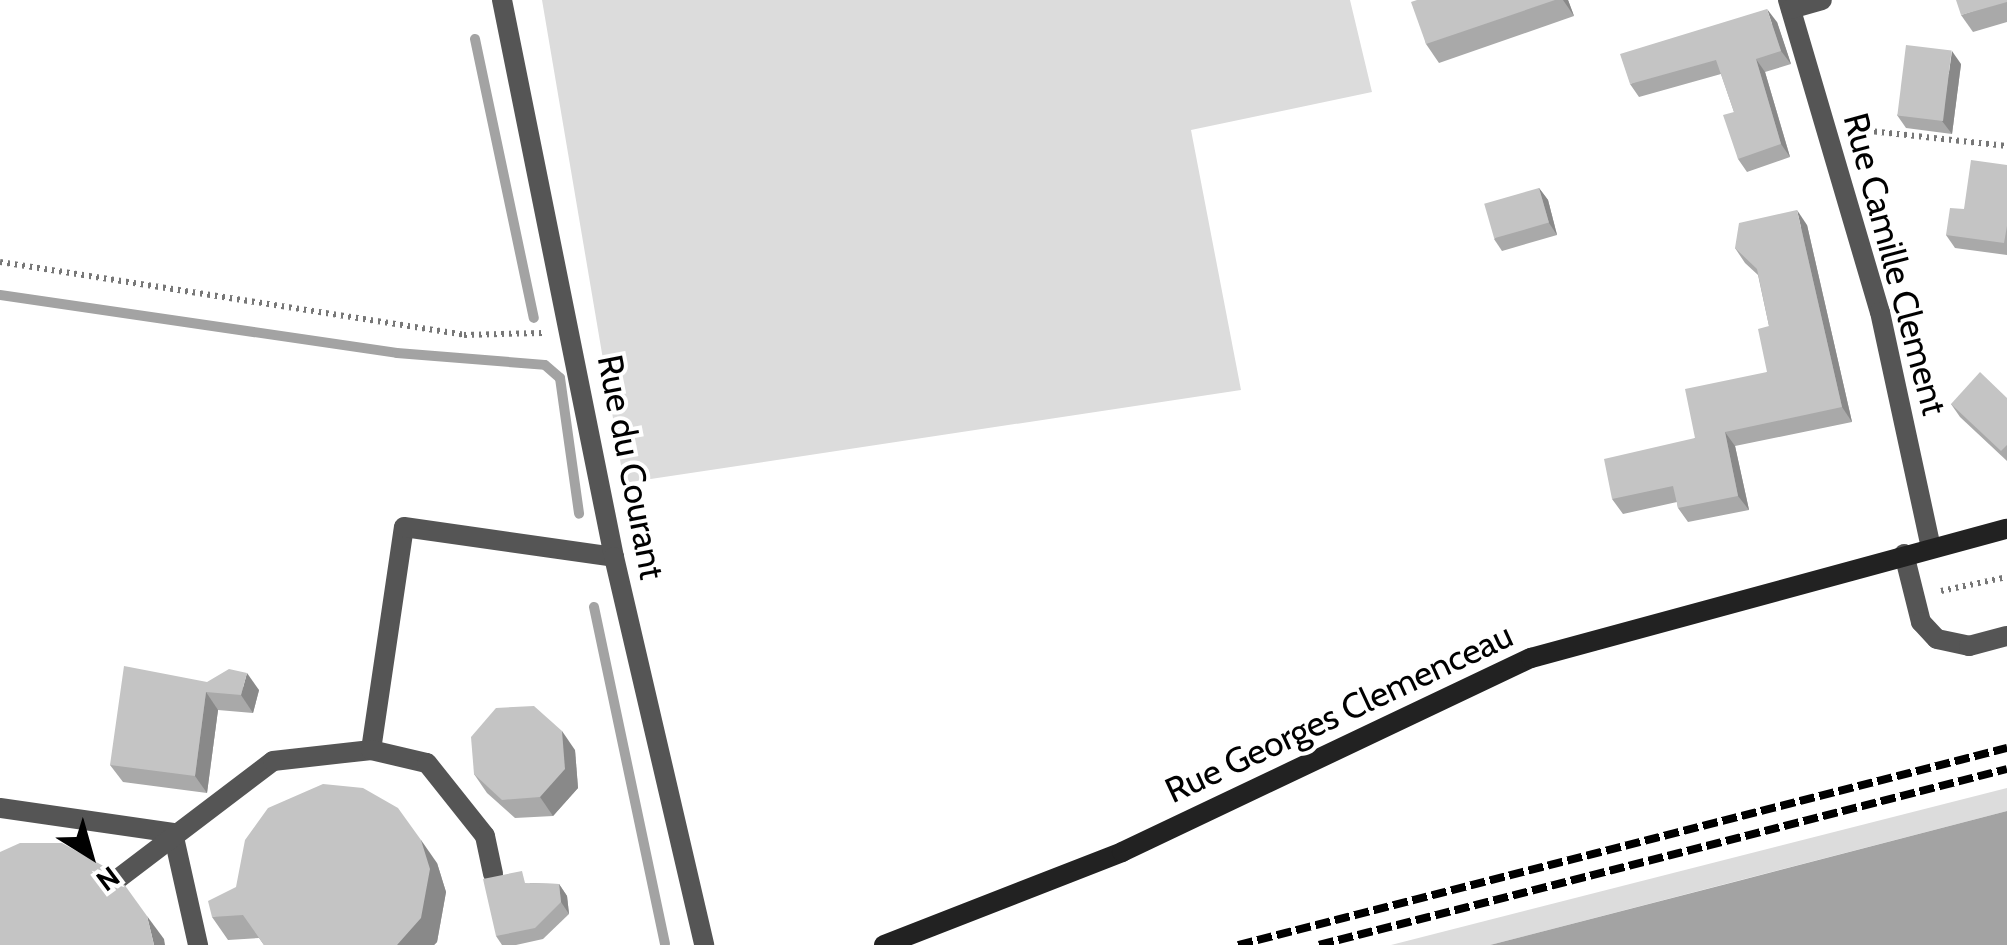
<!DOCTYPE html>
<style>
body{margin:0}
#map{position:relative;width:2007px;height:945px;overflow:hidden;background:#fff;font-family:Cabin,sans-serif}
div>[style]{position:absolute}
[style*='--x']{left:calc(var(--x)*1px);top:calc(var(--y)*1px);width:calc(var(--w)*1px);rotate:calc(var(--a)*1deg)}
.green>*{inset:0;background:#dcdcdc}
.water>*{inset:0;background:#a3a3a3}
.stream>*{height:10px;margin:-5px;padding:0 5px;transform-origin:5px;border-radius:5px;background:#a3a3a3}
.path>*{height:6px;margin-top:-3px;transform-origin:0;background:repeating-linear-gradient(90deg,#777 0 2.5px,transparent 0 7.5px)}
.lane>*{height:20px;margin:-10px;padding:0 10px;transform-origin:10px;border-radius:10px;background:#555}
.street>*{height:20px;margin:-10px;padding:0 10px;transform-origin:10px;border-radius:10px;background:#555}
.secondary>*{height:20px;margin:-10px;padding:0 10px;transform-origin:10px;border-radius:10px;background:#222}
.rail>*{height:8px;margin-top:-4px;transform-origin:0;background:repeating-linear-gradient(90deg,#000 0 15px,transparent 0 20px)}
.wall>*{inset:0;background:#a9a9a9}
.shaded-wall>*{inset:0;background:#898989}
.building>*{inset:0;background:#c4c4c4;transform-origin:0 0}
span{translate:-50% -50%;white-space:nowrap;text-align:center;line-height:1.15;-webkit-text-stroke:8px #fff;paint-order:stroke}
.street-label{font-size:35px;color:#000}
.north{position:absolute;left:40px;top:805px;width:100px;height:100px;-webkit-text-stroke:8px #fff;paint-order:stroke;rotate:143deg;font-size:28px;font-weight:700;line-height:40px;text-align:center;color:#000}
.north::after{content:'';display:block;margin:auto;width:35px;height:45px;background:#000;clip-path:polygon(50% 0,100% 100%,50% 72%,0 100%)}
</style>
<div id="map">
<div class="green">
<i style="clip-path:polygon(542px 0,1350px 0,1372px 92px,1191px 130px,1241px 390px,624px 483px)"></i>
<i style="clip-path:polygon(2007px 788px,2007px 811px,1490px 945px,1391px 945px)"></i>
</div>
<div class="water">
<i style="clip-path:polygon(2007px 811px,2007px 945px,1490px 945px,1738px 881px)"></i>
</div>
<div class="stream">
<i style="--x:475;--y:39;--w:285;--a:78.1"></i>
<i style="--x:0;--y:295;--w:401;--a:8.3"></i>
<i style="--x:397;--y:353;--w:148;--a:4.6"></i>
<i style="--x:545;--y:365;--w:20;--a:41"></i>
<i style="--x:560;--y:378;--w:137;--a:82"></i>
<i style="--x:594;--y:607;--w:344;--a:78.1"></i>
</div>
<div class="path">
<i style="--x:1852;--y:129;--w:156;--a:6.3"></i>
<i style="--x:0;--y:262;--w:470;--a:8.9"></i>
<i style="--x:464;--y:335;--w:79;--a:-1.5"></i>
<i style="--x:1941;--y:591;--w:67;--a:-12"></i>
</div>
<div class="lane">
<i style="--x:1904;--y:554;--w:70;--a:76"></i>
<i style="--x:1921;--y:622;--w:23;--a:47"></i>
<i style="--x:1937;--y:639;--w:33;--a:12"></i>
<i style="--x:1969;--y:646;--w:39;--a:-15"></i>
<i style="--x:371;--y:750;--w:225;--a:-81.6"></i>
<i style="--x:404;--y:527;--w:212;--a:8.1"></i>
<i style="--x:0;--y:808;--w:175;--a:8.2"></i>
<i style="--x:173;--y:833;--w:115;--a:77.4"></i>
<i style="--x:119;--y:878;--w:193;--a:-37.2"></i>
<i style="--x:273;--y:761;--w:99;--a:-6.4"></i>
<i style="--x:371;--y:750;--w:57;--a:13.1"></i>
<i style="--x:427;--y:763;--w:93;--a:51.5"></i>
<i style="--x:485;--y:836;--w:39;--a:78"></i>
</div>
<div class="street">
<i style="--x:502;--y:0;--w:568;--a:78.63"></i>
<i style="--x:614;--y:557;--w:398;--a:76.9"></i>
<i style="--x:1788;--y:0;--w:325;--a:73.6"></i>
<i style="--x:1880;--y:312;--w:240;--a:77.8"></i>
<i style="--x:1791;--y:9;--w:32;--a:-16"></i>
</div>
<div class="secondary">
<i style="--x:884;--y:945;--w:256;--a:-21.3"></i>
<i style="--x:1122;--y:852;--w:453;--a:-25.4"></i>
<i style="--x:1531;--y:658;--w:493;--a:-15.2"></i>
</div>
<div class="rail">
<i style="--x:1238;--y:945;--w:794;--a:-14.37"></i>
<i style="--x:1319;--y:945;--w:710;--a:-14.35"></i>
</div>
<div class="wall">
<i style="clip-path:polygon(1417px 0,1568px 0,1574px 16px,1439px 63px,1426px 44px)"></i>
<i style="clip-path:polygon(2007px 0,2007px 22px,1973px 32px,1961px 15px)"></i>
<i style="clip-path:polygon(1777px 22px,1791px 64px,1765px 72px,1790px 157px,1747px 172px,1738px 159px,1734px 112px,1721px 74px,1639px 97px,1630px 84px)"></i>
<i style="clip-path:polygon(1961px 64px,1952px 134px,1906px 128px,1897px 115px)"></i>
<i style="clip-path:polygon(2007px 165px,2007px 255px,1955px 248px,1946px 235px,1964px 209px)"></i>
<i style="clip-path:polygon(1539px 188px,1548px 200px,1557px 235px,1502px 251px,1494px 239px)"></i>
<i style="clip-path:polygon(1807px 225px,1852px 422px,1735px 446px,1749px 510px,1688px 522px,1678px 508px,1677px 502px,1623px 514px,1612px 499px,1695px 438px,1767px 372px,1769px 326px,1758px 275px,1745px 263px,1735px 248px)"></i>
<i style="clip-path:polygon(2007px 398px,2007px 461px,1960px 417px,1951px 404px)"></i>
<i style="clip-path:polygon(207px 682px,259px 690px,253px 713px,218px 710px,207px 793px,123px 782px,110px 765px)"></i>
<i style="clip-path:polygon(575px 750px,578px 788px,553px 816px,515px 818px,487px 793px,474px 774px)"></i>
<i style="clip-path:polygon(437px 863px,446px 892px,437px 942px,434px 945px,264px 945px,259px 938px,228px 940px,212px 917px)"></i>
<i style="clip-path:polygon(530px 883px,559px 884px,567px 896px,569px 914px,543px 939px,516px 945px,502px 945px,496px 936px)"></i>
</div>
<div class="shaded-wall">
<i style="clip-path:polygon(1563px 0,1568px 0,1574px 16px)"></i>
<i style="clip-path:polygon(1767px 9px,1777px 22px,1791px 64px,1781px 51px)"></i>
<i style="clip-path:polygon(1952px 51px,1961px 64px,1952px 134px,1942px 121px)"></i>
<i style="clip-path:polygon(1756px 59px,1765px 72px,1790px 157px,1781px 144px)"></i>
<i style="clip-path:polygon(1539px 188px,1548px 200px,1557px 235px,1549px 223px)"></i>
<i style="clip-path:polygon(1797px 210px,1807px 225px,1852px 422px,1842px 407px)"></i>
<i style="clip-path:polygon(1725px 432px,1735px 446px,1749px 510px,1738px 496px)"></i>
<i style="clip-path:polygon(247px 673px,259px 690px,253px 713px,241px 695px)"></i>
<i style="clip-path:polygon(206px 692px,218px 710px,207px 793px,195px 776px)"></i>
<i style="clip-path:polygon(562px 731px,575px 750px,578px 788px,553px 816px,540px 797px)"></i>
<i style="clip-path:polygon(421px 840px,437px 863px,446px 892px,437px 942px,434px 945px,397px 945px)"></i>
<i style="clip-path:polygon(559px 884px,567px 896px,569px 914px,561px 902px)"></i>
<i style="clip-path:polygon(147px 916px,164px 939px,165px 945px,154px 945px)"></i>
</div>
<div class="building">
<i style="clip-path:polygon(1417px 0,1555px 0,1426px 44px,1411px 2px)"></i>
<i style="clip-path:polygon(1956px 0,2007px 0,2007px 2px,1961px 15px)"></i>
<i style="clip-path:polygon(1767px 9px,1781px 51px,1756px 59px,1781px 144px,1738px 159px,1723px 115px,1734px 112px,1716px 60px,1630px 84px,1620px 54px)"></i>
<i style="left:1906px;top:45px;width:46px;height:71px;rotate:7deg"></i>
<i style="clip-path:polygon(1971px 160px,2007px 165px,2007px 226px,2004px 243px,1946px 235px,1950px 208px,1964px 209px)"></i>
<i style="left:1539px;top:188px;width:36px;height:57px;rotate:74deg"></i>
<i style="clip-path:polygon(1797px 210px,1842px 407px,1725px 432px,1738px 496px,1678px 508px,1673px 486px,1612px 499px,1604px 459px,1695px 438px,1685px 389px,1767px 372px,1758px 329px,1769px 326px,1757px 269px,1735px 248px,1739px 223px)"></i>
<i style="clip-path:polygon(1980px 372px,2007px 398px,2007px 445px,2001px 451px,1951px 404px)"></i>
<i style="clip-path:polygon(124px 666px,207px 682px,229px 669px,247px 673px,241px 695px,206px 692px,195px 776px,110px 765px)"></i>
<i style="clip-path:polygon(534px 706px,562px 731px,565px 769px,540px 797px,502px 800px,474px 774px,471px 737px,496px 708px)"></i>
<i style="clip-path:polygon(323px 784px,363px 788px,398px 808px,421px 840px,430px 869px,421px 918px,397px 945px,264px 945px,243px 915px,212px 917px,208px 901px,236px 887px,245px 840px,268px 808px)"></i>
<i style="clip-path:polygon(20px 843px,62px 843px,116px 873px,147px 916px,154px 945px,0 945px,0 852px)"></i>
<i style="clip-path:polygon(522px 871px,525px 883px,559px 884px,561px 902px,535px 928px,496px 936px,483px 879px)"></i>
</div>
<div class="street-label">
<span style="left:1895px;top:264px;rotate:75deg">Rue Camille Clement</span>
<span style="left:631px;top:467px;rotate:79deg">Rue du Courant</span>
<span style="left:1339px;top:713px;rotate:-25deg">Rue Georges Clemenceau</span>
</div>
<div class="north">N</div>
</div>
